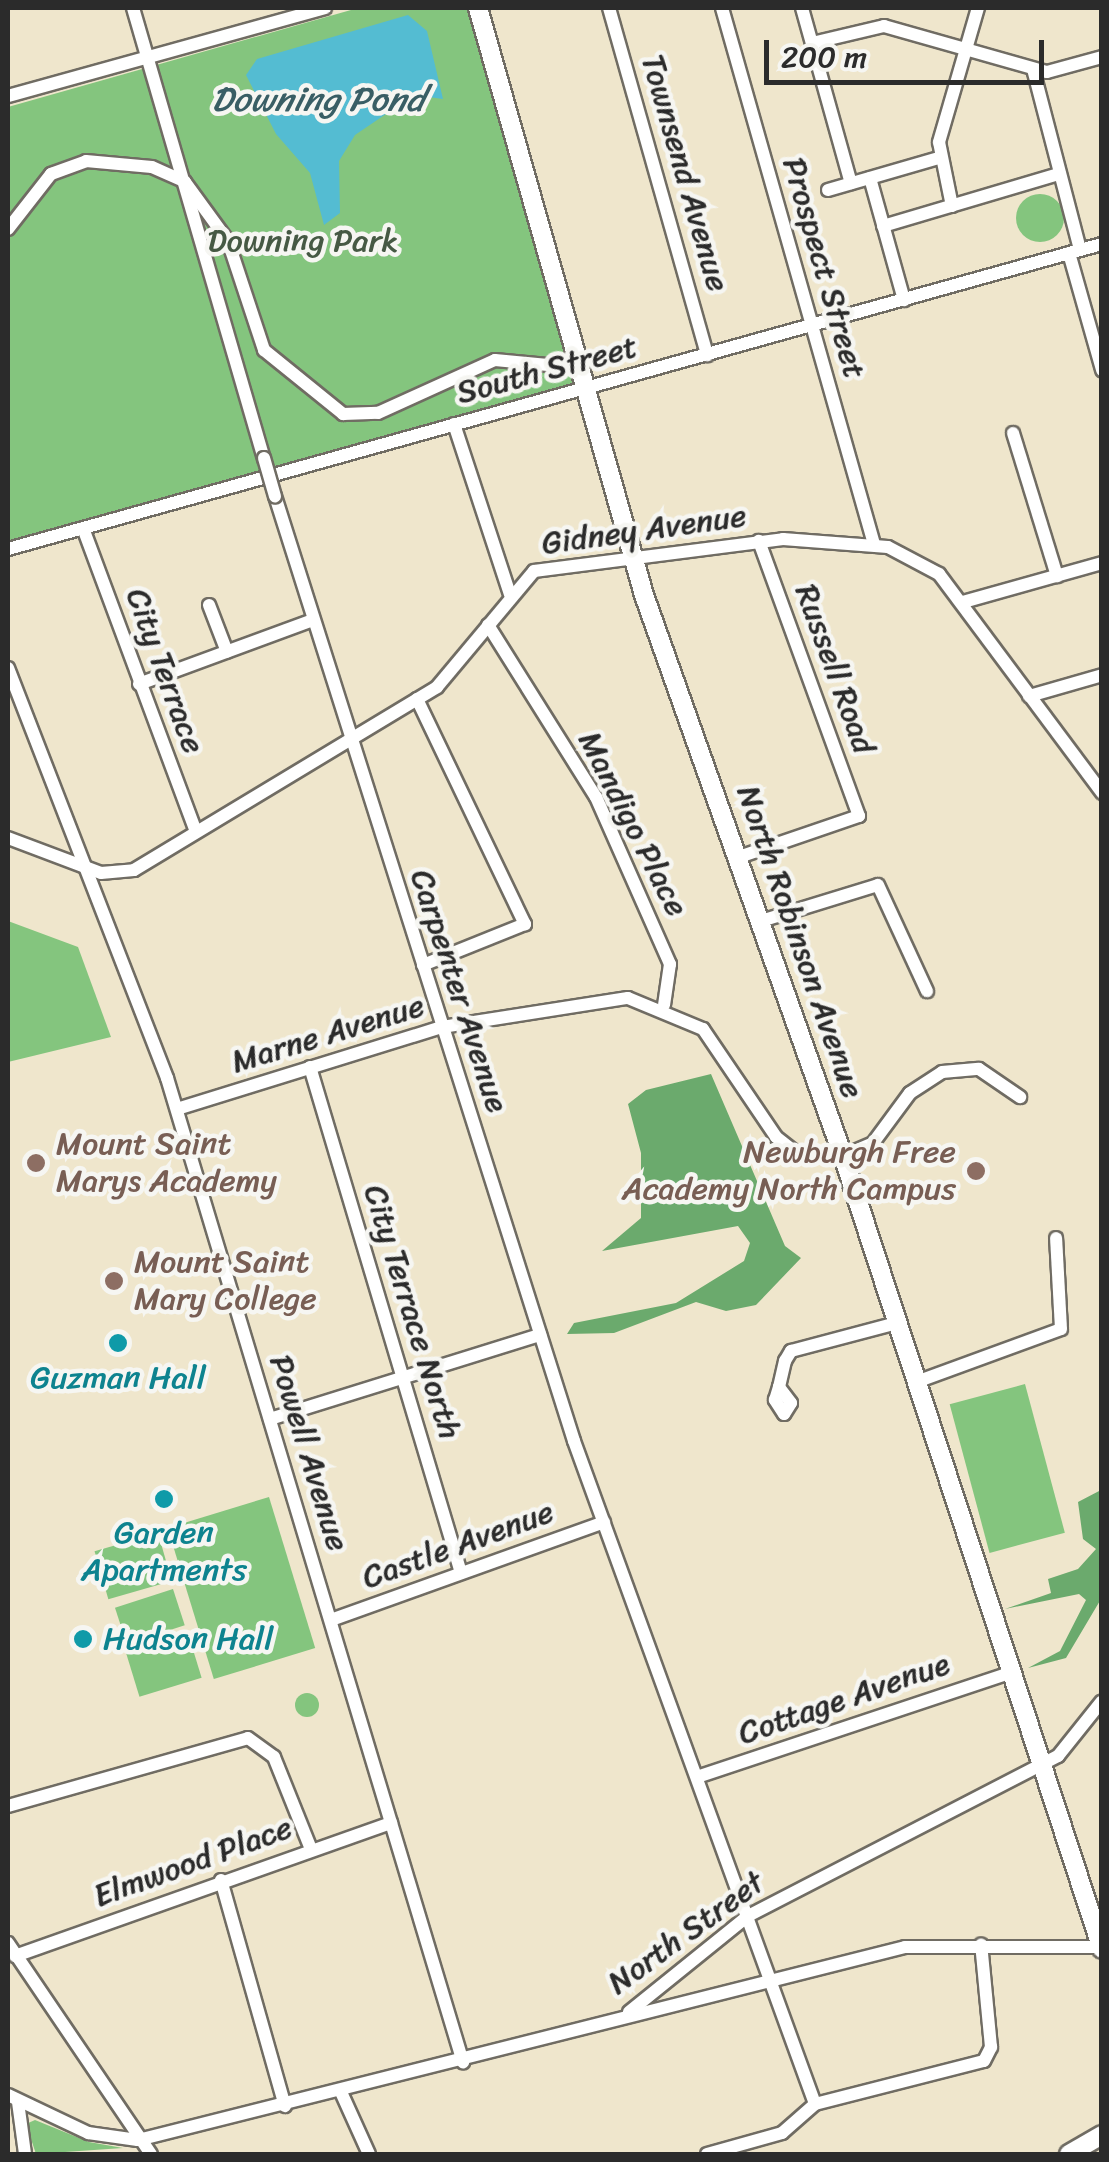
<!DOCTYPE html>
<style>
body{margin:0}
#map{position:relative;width:1109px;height:2162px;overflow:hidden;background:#efe6cc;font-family:Sriracha,sans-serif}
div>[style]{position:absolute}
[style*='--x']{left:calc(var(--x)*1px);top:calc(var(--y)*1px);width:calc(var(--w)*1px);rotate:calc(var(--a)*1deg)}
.green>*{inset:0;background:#84c57e;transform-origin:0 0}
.round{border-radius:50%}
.forest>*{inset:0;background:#6baa6d}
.water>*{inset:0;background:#54bcd2}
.roads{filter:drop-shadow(2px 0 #706c63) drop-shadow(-2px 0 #706c63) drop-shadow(0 2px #706c63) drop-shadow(0 -2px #706c63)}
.minor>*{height:12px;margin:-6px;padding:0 6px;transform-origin:6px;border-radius:6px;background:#fff}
.highway>*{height:18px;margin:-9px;padding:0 9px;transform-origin:9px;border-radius:9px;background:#fff}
.bridges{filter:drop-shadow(2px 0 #706c63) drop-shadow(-2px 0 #706c63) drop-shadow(0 2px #706c63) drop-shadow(0 -2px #706c63)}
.minor-bridge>*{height:12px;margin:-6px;padding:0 6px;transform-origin:6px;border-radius:6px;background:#fff}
.dots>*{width:28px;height:28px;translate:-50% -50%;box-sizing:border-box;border:5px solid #f6f6f2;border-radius:50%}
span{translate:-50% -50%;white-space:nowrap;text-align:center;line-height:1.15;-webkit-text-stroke:9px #f6f6f2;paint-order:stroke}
.street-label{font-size:32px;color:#2b2b2b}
.park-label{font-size:32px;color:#465944}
.education-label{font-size:32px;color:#785e54}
.left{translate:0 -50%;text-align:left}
.right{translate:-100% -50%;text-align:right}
.culture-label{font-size:32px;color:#0d838f}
.water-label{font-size:35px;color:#395e65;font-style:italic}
.frame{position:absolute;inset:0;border:10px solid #2b2b2b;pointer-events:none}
.scale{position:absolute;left:764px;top:40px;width:280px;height:45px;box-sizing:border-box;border:5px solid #2b2b2b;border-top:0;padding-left:12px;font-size:30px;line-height:35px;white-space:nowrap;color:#2b2b2b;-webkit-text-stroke:8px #f6f6f2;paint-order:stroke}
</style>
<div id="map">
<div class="green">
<i style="clip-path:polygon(358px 8px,471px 8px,574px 384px,8px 542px,8px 107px)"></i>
<i class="round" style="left:1016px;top:194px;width:48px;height:48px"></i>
<i style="clip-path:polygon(8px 921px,78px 947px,111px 1037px,8px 1062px)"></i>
<i style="left:1025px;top:1384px;width:154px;height:78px;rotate:75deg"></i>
<i style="left:269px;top:1497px;width:158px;height:106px;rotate:73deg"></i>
<i style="left:158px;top:1533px;width:50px;height:66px;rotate:74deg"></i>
<i style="left:173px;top:1589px;width:38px;height:61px;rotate:72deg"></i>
<i style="left:187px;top:1630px;width:50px;height:65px;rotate:73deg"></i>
<i class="round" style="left:295px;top:1693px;width:24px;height:24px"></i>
<i style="clip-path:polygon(35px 2120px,89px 2142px,123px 2148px,36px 2154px,26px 2124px)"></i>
</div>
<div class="forest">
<i style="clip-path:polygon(711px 1074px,785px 1246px,801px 1258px,756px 1305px,726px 1311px,696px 1302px,614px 1333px,567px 1334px,574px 1323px,676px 1303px,744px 1261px,750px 1243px,738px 1226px,602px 1251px,641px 1218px,641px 1153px,628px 1104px,646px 1090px)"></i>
<i style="clip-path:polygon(1101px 1490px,1101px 1599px,1066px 1658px,1028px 1668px,1060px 1651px,1086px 1600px,1079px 1594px,1005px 1609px,1051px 1593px,1048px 1579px,1078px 1569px,1096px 1549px,1083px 1539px,1078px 1502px)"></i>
</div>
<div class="water">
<i style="clip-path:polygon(408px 15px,427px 31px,443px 99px,414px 95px,355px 135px,339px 161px,340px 213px,324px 225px,310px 173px,276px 134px,246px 75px,257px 59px)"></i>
</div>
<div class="roads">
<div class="minor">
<i style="--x:133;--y:8;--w:469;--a:73.8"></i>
<i style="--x:609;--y:8;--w:361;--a:74.2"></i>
<i style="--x:722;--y:8;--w:557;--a:74.17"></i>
<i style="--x:802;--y:8;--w:182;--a:74.4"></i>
<i style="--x:812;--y:43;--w:74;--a:-13.3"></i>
<i style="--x:884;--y:26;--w:169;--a:15.8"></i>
<i style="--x:1047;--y:72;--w:57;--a:-15.3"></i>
<i style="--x:1033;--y:69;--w:187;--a:75.4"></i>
<i style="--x:8;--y:96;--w:329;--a:-15.5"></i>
<i style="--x:870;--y:178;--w:127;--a:74.4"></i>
<i style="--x:828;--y:190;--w:116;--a:-16.1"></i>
<i style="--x:952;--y:206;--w:65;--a:-101.5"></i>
<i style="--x:939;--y:142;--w:140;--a:-73.8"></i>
<i style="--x:883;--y:226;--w:184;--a:-16.5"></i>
<i style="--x:8;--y:229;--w:70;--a:-52"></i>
<i style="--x:51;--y:174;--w:37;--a:-20"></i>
<i style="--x:86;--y:161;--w:66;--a:5.2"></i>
<i style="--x:152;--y:167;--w:36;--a:24"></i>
<i style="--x:185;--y:182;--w:73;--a:53.9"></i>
<i style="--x:228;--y:241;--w:115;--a:71.7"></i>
<i style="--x:264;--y:350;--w:102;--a:39"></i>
<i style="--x:343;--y:414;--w:35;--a:-2"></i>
<i style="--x:378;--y:413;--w:128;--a:-24.4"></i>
<i style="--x:495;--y:360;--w:85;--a:5.4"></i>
<i style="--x:1069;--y:253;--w:122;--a:74.2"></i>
<i style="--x:454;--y:424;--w:179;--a:71.8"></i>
<i style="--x:1013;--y:433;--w:150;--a:72.9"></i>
<i style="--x:275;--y:496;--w:991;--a:72.44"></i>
<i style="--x:574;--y:1441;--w:705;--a:70.02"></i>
<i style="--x:83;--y:528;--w:324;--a:69.6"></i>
<i style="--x:8;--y:549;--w:1136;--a:-15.58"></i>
<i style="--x:963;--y:602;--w:144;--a:-15.7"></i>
<i style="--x:209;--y:605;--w:50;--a:69"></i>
<i style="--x:488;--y:625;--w:203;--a:57.9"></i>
<i style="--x:596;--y:797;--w:183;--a:66.1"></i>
<i style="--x:670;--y:964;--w:41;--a:98.3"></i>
<i style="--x:8;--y:668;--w:440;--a:68.8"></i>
<i style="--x:167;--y:1078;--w:1028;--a:73.26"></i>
<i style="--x:139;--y:684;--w:185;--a:-20.2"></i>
<i style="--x:1029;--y:696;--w:76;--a:-16"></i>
<i style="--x:417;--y:699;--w:250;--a:64.4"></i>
<i style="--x:525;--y:924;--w:110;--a:158.1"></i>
<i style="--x:8;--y:838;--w:99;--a:20.6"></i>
<i style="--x:101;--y:873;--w:33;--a:-5"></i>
<i style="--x:134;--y:870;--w:354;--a:-31.1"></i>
<i style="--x:437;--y:687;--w:151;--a:-50.1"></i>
<i style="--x:534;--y:571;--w:251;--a:-7.3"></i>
<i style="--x:783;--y:539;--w:105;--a:4.4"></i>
<i style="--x:888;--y:547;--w:58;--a:27.9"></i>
<i style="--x:939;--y:574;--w:273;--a:53.3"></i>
<i style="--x:739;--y:857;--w:127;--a:-18.9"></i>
<i style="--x:859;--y:816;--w:293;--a:-110"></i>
<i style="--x:761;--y:921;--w:122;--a:-17.1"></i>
<i style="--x:878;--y:885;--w:117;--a:65.2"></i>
<i style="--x:310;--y:1067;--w:528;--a:73.38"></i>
<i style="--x:177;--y:1109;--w:277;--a:-17.2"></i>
<i style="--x:442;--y:1027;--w:188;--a:-8.9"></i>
<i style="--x:628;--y:998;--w:81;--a:22.5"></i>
<i style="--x:703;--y:1029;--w:130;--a:55.9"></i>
<i style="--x:776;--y:1137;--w:29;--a:38"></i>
<i style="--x:799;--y:1155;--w:44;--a:1.3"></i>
<i style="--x:843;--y:1156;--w:33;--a:-23"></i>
<i style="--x:873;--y:1143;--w:62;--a:-53.5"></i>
<i style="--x:910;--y:1093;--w:38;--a:-33"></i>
<i style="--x:942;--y:1072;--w:37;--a:-5"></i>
<i style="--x:979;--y:1069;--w:50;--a:34.3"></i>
<i style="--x:916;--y:1382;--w:154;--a:-20.1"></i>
<i style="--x:1061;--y:1329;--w:91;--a:-93.1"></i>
<i style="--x:779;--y:1387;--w:20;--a:53"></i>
<i style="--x:791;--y:1403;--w:13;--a:122"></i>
<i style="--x:784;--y:1414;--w:17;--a:-123"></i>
<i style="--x:775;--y:1400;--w:14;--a:-73"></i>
<i style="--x:779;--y:1387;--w:27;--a:-77"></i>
<i style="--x:785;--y:1361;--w:12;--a:-59"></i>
<i style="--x:791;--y:1351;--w:110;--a:-14.8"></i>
<i style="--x:270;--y:1419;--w:283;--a:-17.3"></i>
<i style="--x:331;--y:1620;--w:290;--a:-19.7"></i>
<i style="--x:697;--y:1777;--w:329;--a:-18.4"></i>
<i style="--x:8;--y:1806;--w:249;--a:-15.8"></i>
<i style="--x:248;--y:1738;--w:32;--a:36"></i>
<i style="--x:274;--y:1757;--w:99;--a:68.1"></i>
<i style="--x:221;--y:1880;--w:235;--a:74.2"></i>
<i style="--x:8;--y:1943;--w:255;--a:55.9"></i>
<i style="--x:15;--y:1956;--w:399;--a:-19.5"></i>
<i style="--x:629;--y:2012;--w:153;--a:-38.9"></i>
<i style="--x:748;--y:1916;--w:349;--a:-27.3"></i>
<i style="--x:1058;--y:1756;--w:70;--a:-51.3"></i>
<i style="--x:341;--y:2092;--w:68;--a:65.7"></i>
<i style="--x:8;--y:2095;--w:89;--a:25.4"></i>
<i style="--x:88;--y:2133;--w:50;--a:8"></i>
<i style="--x:138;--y:2140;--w:791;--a:-14.12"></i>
<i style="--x:905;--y:1947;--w:196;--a:0"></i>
<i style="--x:18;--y:2102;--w:52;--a:82.3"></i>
<i style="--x:815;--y:2104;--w:174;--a:-14.3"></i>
<i style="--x:984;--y:2061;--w:16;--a:-63"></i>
<i style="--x:991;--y:2047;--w:103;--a:-95.5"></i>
<i style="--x:707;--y:2154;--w:78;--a:-15.6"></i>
<i style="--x:782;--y:2133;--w:44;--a:-41.3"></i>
</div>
<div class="highway">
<i style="--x:478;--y:8;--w:610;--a:74.21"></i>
<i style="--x:644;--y:595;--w:595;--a:70.47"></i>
<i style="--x:843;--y:1156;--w:834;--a:71.91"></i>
<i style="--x:1069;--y:2154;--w:38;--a:-30"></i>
</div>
</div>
<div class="bridges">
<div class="minor-bridge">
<i style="--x:264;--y:458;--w:40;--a:74"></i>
</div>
</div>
<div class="dots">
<i style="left:36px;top:1163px;background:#8d6e63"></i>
<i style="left:976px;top:1171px;background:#8d6e63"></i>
<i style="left:114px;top:1281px;background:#8d6e63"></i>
<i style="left:118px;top:1343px;background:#0f9aa8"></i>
<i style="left:164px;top:1499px;background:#0f9aa8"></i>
<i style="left:83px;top:1639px;background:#0f9aa8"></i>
</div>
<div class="street-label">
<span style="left:685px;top:173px;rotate:74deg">Townsend Avenue</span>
<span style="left:824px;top:268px;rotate:74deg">Prospect Street</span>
<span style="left:547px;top:370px;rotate:-15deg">South Street</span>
<span style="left:644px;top:530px;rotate:-8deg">Gidney Avenue</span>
<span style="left:835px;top:669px;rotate:70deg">Russell Road</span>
<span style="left:165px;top:671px;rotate:70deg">City Terrace</span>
<span style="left:633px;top:824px;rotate:63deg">Mandigo Place</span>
<span style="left:800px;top:942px;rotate:71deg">North Robinson Avenue</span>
<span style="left:459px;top:991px;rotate:72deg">Carpenter Avenue</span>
<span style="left:328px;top:1034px;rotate:-17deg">Marne Avenue</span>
<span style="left:412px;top:1312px;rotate:73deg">City Terrace North</span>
<span style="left:309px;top:1453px;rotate:73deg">Powell Avenue</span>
<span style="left:458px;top:1545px;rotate:-20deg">Castle Avenue</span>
<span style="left:844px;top:1699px;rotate:-19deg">Cottage Avenue</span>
<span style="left:193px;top:1862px;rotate:-20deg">Elmwood Place</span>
<span style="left:686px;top:1933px;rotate:-36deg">North Street</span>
</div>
<div class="park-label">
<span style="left:303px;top:241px">Downing Park</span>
</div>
<div class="education-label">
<span class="left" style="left:56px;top:1163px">Mount Saint<br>Marys Academy</span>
<span class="right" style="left:956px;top:1171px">Newburgh Free<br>Academy North Campus</span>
<span class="left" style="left:134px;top:1281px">Mount Saint<br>Mary College</span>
</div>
<div class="culture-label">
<span style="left:118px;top:1378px">Guzman Hall</span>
<span style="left:164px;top:1552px">Garden<br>Apartments</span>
<span class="left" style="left:103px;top:1639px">Hudson Hall</span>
</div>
<div class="water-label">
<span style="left:318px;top:99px">Downing Pond</span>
</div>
<div class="frame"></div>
<div class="scale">200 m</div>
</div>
